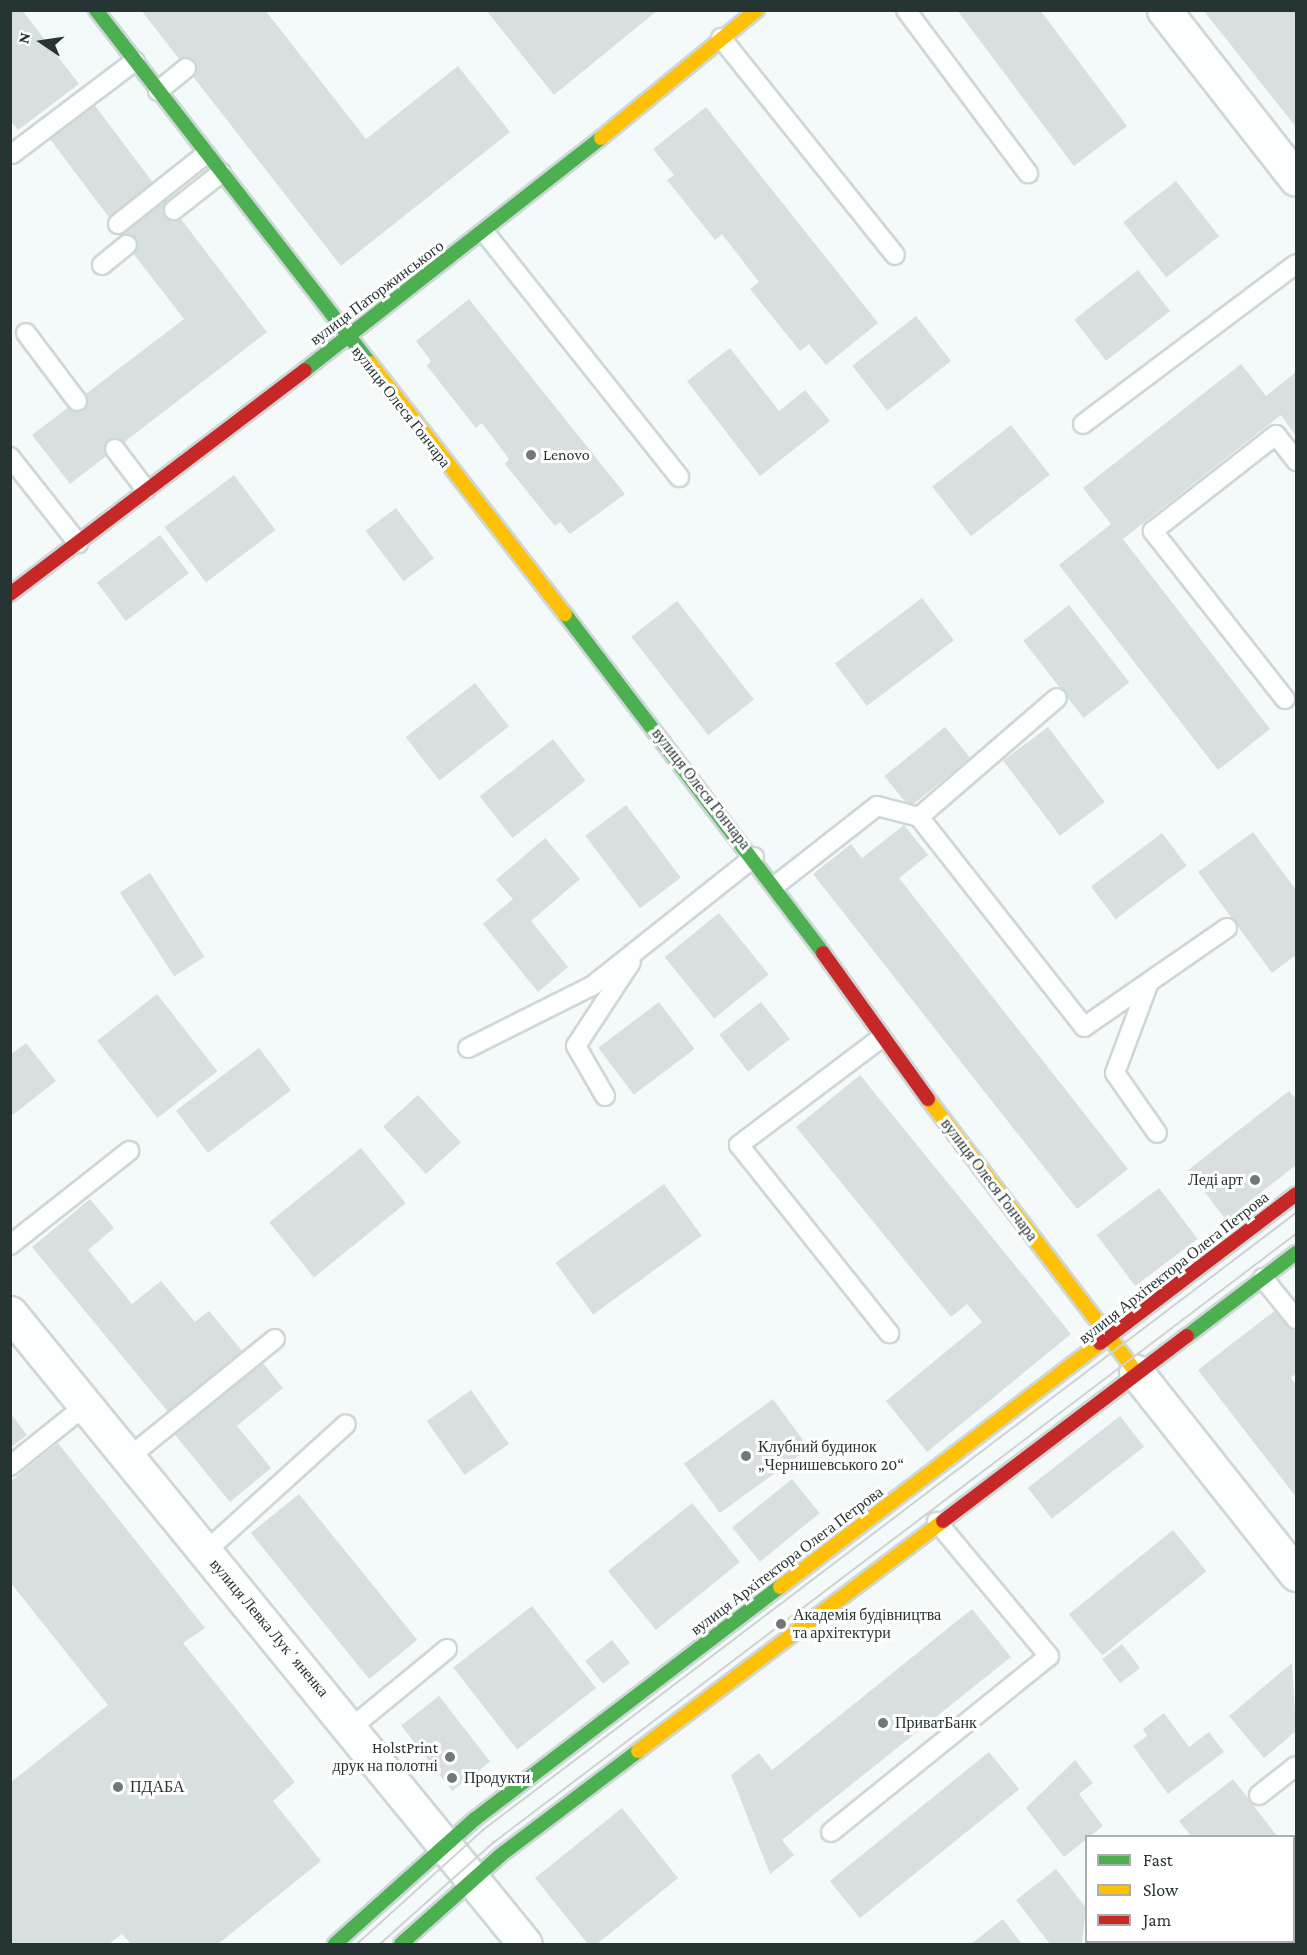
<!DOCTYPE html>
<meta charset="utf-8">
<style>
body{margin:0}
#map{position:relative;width:1307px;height:1955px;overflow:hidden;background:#f4fafa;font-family:"Crimson Pro",serif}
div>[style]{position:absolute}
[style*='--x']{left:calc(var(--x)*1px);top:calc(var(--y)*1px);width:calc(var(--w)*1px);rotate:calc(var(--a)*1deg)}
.building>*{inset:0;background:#d7dfe1;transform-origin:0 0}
.roads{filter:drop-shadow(2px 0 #ced7d7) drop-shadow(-2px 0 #ced7d7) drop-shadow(0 2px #ced7d7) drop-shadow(0 -2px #ced7d7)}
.lane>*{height:18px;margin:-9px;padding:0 9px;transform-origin:9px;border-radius:9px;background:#fdfefe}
.street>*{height:33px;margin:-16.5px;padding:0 16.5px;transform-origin:16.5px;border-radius:16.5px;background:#fdfefe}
.fast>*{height:14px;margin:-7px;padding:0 7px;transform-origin:7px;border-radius:7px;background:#4caf50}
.slow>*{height:14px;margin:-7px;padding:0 7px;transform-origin:7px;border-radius:7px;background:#ffc107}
.jam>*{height:14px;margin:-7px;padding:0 7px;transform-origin:7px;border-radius:7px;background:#c62828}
.tram>*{height:1.5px;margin:-0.75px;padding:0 0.75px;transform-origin:0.75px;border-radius:0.75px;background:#d0d2d2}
.dots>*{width:16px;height:16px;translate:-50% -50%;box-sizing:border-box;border:3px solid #fff;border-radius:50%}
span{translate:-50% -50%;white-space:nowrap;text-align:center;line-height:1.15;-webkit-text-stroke:6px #fff;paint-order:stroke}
.street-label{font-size:16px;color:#273434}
.poi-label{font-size:16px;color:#273434}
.left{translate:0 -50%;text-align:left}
.right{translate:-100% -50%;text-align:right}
.frame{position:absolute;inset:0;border:12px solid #273434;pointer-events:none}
.legend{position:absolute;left:1085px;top:1835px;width:210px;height:108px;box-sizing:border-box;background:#fff;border:2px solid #a9aeae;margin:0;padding:8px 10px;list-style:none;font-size:18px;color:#273434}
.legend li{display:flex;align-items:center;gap:12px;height:30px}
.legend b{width:30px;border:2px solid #a9aeae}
.north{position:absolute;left:12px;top:12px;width:60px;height:60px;-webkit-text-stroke:4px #fff;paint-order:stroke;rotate:283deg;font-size:16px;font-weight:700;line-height:24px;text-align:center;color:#273434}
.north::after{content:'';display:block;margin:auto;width:21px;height:27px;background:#273434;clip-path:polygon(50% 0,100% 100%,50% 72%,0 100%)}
</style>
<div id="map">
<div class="building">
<i style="clip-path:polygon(10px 10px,22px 10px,79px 84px,18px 130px,10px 120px)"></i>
<i style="clip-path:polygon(141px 10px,265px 10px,366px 139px,458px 66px,510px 132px,341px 266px)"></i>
<i style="clip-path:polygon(486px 10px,658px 10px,554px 95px)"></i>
<i style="clip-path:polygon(957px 10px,1040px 10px,1127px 126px,1074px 166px)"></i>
<i style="clip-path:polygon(1203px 10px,1296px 10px,1296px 127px)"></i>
<i style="left:93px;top:103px;width:103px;height:56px;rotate:53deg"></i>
<i style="clip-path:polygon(706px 107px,878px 323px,826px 365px,809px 344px,800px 351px,750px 289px,759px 282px,722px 234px,715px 240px,667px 180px,674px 175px,653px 149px)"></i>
<i style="left:1176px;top:181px;width:70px;height:67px;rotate:52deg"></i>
<i style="clip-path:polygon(165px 198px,267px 332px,70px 484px,32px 435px,184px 319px,119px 235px)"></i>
<i style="left:1138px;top:270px;width:52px;height:81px;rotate:52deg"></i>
<i style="clip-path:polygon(469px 299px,625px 494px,570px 534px,560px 522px,555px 526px,505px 464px,509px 459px,482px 423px,476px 428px,427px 366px,431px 361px,416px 341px)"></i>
<i style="left:916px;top:316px;width:57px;height:81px;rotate:52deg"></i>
<i style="clip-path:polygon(730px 348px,779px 411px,805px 390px,830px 421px,760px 476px,687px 381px)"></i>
<i style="clip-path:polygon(1241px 364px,1266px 396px,1296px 372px,1296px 436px,1281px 415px,1123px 539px,1270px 729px,1218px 770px,1059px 565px,1111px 524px,1083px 488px)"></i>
<i style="left:1011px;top:425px;width:63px;height:100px;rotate:52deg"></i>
<i style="left:234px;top:475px;width:69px;height:87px;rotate:53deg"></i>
<i style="left:396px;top:508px;width:63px;height:38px;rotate:53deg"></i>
<i style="left:160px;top:535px;width:48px;height:79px;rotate:53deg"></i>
<i style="left:922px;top:598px;width:53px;height:109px;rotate:53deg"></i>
<i style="left:677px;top:601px;width:125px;height:58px;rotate:52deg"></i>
<i style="left:1069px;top:605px;width:98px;height:58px;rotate:52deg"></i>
<i style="left:475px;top:683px;width:55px;height:88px;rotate:52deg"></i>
<i style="left:945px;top:727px;width:40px;height:78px;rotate:51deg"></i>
<i style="left:1048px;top:727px;width:94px;height:56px;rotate:53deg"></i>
<i style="left:553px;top:739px;width:53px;height:93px;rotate:52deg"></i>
<i style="left:626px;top:805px;width:91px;height:51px;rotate:53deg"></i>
<i style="clip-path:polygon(904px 825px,928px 855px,899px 878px,1128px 1169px,1077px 1209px,813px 874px,851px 844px,862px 858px)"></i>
<i style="clip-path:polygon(1253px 832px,1296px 890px,1296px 955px,1272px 973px,1198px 872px)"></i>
<i style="left:1162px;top:833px;width:41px;height:89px;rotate:53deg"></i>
<i style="clip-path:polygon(545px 838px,580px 879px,531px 921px,568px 967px,538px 992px,483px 924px,513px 899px,496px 880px)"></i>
<i style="left:150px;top:873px;width:100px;height:36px;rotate:57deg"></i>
<i style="left:719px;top:913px;width:79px;height:70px;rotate:51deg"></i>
<i style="left:157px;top:994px;width:98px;height:76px;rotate:52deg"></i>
<i style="left:659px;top:1002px;width:59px;height:76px;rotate:53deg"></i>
<i style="left:761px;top:1002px;width:47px;height:53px;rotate:52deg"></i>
<i style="clip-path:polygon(26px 1043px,56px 1081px,10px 1117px,10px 1055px)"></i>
<i style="left:259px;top:1048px;width:53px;height:104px;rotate:53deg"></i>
<i style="clip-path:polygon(860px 1075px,1071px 1334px,927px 1452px,886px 1401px,982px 1322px,967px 1304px,951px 1317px,796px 1127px)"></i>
<i style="clip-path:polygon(1289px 1091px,1296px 1099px,1296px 1165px,1226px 1220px,1188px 1170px)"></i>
<i style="left:418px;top:1095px;width:64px;height:47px;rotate:48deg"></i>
<i style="left:361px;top:1148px;width:71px;height:118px;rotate:51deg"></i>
<i style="left:664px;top:1184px;width:64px;height:134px;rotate:54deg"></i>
<i style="left:1159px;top:1188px;width:64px;height:78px;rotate:53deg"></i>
<i style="clip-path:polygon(90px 1199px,114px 1228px,88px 1250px,132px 1304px,161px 1281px,195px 1322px,209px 1311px,243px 1352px,169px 1413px,32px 1247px)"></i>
<i style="clip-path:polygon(1277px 1309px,1296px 1333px,1296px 1373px,1291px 1378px,1296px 1385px,1296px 1497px,1198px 1370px)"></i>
<i style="clip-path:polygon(262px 1362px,283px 1388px,237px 1426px,271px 1468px,230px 1502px,175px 1435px)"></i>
<i style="left:471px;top:1390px;width:66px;height:54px;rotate:55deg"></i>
<i style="left:773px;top:1399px;width:61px;height:110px;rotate:54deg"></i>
<i style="clip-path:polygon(10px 1413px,27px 1435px,10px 1448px)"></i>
<i style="left:1120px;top:1416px;width:39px;height:117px;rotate:52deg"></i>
<i style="clip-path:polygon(58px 1443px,205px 1628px,183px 1643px,295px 1782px,273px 1801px,321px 1861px,218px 1944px,131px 1944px,122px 1934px,109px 1944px,10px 1944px,10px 1783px,108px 1705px,10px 1582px,10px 1482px)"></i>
<i style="left:792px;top:1479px;width:44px;height:77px;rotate:51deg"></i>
<i style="left:299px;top:1494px;width:188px;height:62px;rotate:51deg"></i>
<i style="left:692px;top:1503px;width:76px;height:108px;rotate:51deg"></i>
<i style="left:1173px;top:1530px;width:53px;height:134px;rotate:51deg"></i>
<i style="left:532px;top:1606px;width:104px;height:100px;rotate:52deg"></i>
<i style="clip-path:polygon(972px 1609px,1011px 1657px,782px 1840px,794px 1855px,770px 1874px,731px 1775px,759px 1753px,772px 1770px)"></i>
<i style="left:612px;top:1640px;width:29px;height:34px;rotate:52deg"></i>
<i style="left:1122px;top:1644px;width:30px;height:25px;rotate:53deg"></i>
<i style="clip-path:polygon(1292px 1663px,1296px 1731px,1264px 1758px,1229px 1716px)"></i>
<i style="left:439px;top:1696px;width:83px;height:48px;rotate:52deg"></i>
<i style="clip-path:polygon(1164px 1713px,1189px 1747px,1209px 1732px,1224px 1752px,1168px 1794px,1133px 1746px,1147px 1736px,1143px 1729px)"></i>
<i style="left:989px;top:1752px;width:48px;height:205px;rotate:51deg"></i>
<i style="clip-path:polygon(1075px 1760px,1093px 1783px,1079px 1794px,1103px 1826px,1064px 1857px,1026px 1808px)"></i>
<i style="clip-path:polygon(1233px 1779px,1277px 1836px,1191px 1836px,1179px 1821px)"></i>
<i style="clip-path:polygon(622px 1808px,678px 1878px,597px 1944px,588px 1944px,535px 1878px)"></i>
<i style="clip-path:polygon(1294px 1858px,1296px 1944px,1274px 1944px,1294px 1942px)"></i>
<i style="clip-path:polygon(1056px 1869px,1086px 1908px,1082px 1944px,1050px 1944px,1016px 1900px)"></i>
<i style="clip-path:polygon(1003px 1919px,1022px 1944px,971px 1944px)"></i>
</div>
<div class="roads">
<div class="lane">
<i style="--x:906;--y:10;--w:204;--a:53.2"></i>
<i style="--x:721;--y:38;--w:278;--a:51.3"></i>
<i style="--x:158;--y:91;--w:36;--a:-39"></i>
<i style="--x:12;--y:154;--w:154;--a:-37.1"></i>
<i style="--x:174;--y:210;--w:60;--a:-38.2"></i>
<i style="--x:118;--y:224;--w:112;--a:-38.5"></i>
<i style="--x:485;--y:233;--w:312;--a:51.5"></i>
<i style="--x:102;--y:265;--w:32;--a:-39"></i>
<i style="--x:26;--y:333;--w:85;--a:53.1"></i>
<i style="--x:1083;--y:424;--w:266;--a:-36.9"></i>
<i style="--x:115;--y:449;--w:51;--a:52.9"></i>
<i style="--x:10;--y:457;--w:110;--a:51.7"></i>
<i style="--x:1285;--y:699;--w:214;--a:-128.2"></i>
<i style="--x:1153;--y:531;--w:156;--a:-38"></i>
<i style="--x:1276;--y:435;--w:33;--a:52"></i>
<i style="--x:919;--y:817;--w:267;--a:51.8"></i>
<i style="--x:1084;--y:1027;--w:174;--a:-34.7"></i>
<i style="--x:776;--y:885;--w:128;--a:-38"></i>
<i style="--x:877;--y:806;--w:43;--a:14.7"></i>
<i style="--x:919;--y:817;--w:182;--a:-40.8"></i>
<i style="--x:1149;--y:982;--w:97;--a:110.5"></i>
<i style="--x:1115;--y:1073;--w:73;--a:55"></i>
<i style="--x:881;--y:1038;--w:178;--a:143"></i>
<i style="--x:739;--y:1145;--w:241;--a:51.4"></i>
<i style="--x:468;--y:1048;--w:139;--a:-26.6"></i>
<i style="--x:592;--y:986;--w:207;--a:-38.5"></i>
<i style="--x:605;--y:1096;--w:58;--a:-120.1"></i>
<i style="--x:576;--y:1046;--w:100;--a:-56.8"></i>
<i style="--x:10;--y:1245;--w:152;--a:-38.3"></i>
<i style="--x:1263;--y:1278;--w:53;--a:51.2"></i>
<i style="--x:128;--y:1458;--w:189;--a:-39"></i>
<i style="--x:10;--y:1466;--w:96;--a:-38.7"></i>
<i style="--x:205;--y:1552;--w:190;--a:-42.2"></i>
<i style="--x:352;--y:1727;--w:123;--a:-39.4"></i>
<i style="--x:1259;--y:1795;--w:47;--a:-38.1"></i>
<i style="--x:831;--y:1832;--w:280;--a:-38.9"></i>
<i style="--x:1049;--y:1656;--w:175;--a:-129.9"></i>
</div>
<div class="street">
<i style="--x:1164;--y:10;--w:214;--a:52"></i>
<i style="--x:10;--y:1313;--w:814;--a:50.78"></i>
<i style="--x:1136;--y:1372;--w:258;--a:51.6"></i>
</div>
<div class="fast">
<i style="--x:96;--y:10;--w:447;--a:52.2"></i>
<i style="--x:305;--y:370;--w:376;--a:-38.1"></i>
<i style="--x:565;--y:614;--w:426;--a:52.7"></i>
<i style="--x:1187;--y:1336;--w:137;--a:-37.3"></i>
<i style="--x:335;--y:1944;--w:188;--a:-41.8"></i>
<i style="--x:475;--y:1819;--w:383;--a:-37.3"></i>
<i style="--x:401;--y:1944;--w:135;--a:-41.7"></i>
<i style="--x:502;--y:1854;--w:171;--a:-37.1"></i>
</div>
<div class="slow">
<i style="--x:601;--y:138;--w:202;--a:-39.4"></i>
<i style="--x:370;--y:363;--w:318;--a:52.2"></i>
<i style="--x:928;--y:1099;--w:343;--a:52.7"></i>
<i style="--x:780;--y:1587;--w:402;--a:-37.3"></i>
<i style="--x:638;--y:1751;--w:382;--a:-37"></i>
</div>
<div class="jam">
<i style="--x:10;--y:594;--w:370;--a:-37.2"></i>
<i style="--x:823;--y:953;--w:180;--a:54.3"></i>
<i style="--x:1100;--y:1343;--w:246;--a:-37.2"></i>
<i style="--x:943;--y:1521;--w:306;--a:-37.2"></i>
</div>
</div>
<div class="tram">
<i style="--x:357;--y:1944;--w:170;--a:-42.1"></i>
<i style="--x:483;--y:1830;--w:1021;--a:-37.2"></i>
<i style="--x:380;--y:1944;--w:152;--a:-41.8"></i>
<i style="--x:493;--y:1843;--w:1008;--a:-37.18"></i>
</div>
<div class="dots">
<i style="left:531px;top:455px;background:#6f7979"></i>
<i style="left:1255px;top:1180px;background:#6f7979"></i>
<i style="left:746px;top:1456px;background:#6f7979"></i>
<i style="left:781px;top:1624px;background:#6f7979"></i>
<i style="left:883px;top:1723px;background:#6f7979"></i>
<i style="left:450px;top:1757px;background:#6f7979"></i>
<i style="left:452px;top:1778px;background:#6f7979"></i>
<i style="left:118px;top:1787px;background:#6f7979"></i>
</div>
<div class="street-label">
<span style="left:377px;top:293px;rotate:-37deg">вулиця Паторжинського</span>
<span style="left:401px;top:407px;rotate:52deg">вулиця Олеся Гончара</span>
<span style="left:701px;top:789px;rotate:52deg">вулиця Олеся Гончара</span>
<span style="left:989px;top:1180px;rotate:53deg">вулиця Олеся Гончара</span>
<span style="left:1174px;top:1268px;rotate:-38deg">вулиця Архітектора Олега Петрова</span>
<span style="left:787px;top:1561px;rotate:-37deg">вулиця Архітектора Олега Петрова</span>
<span style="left:269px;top:1628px;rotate:50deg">вулиця Левка Лукʼяненка</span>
</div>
<div class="poi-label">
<span class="left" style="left:543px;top:455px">Lenovo</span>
<span class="right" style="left:1243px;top:1180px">Леді арт</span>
<span class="left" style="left:758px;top:1456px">Клубний будинок<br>„Чернишевського 20“</span>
<span class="left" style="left:793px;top:1624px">Академія будівництва<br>та архітектури</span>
<span class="left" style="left:895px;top:1723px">ПриватБанк</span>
<span class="right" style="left:438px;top:1757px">HolstPrint<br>друк на полотні</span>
<span class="left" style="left:464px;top:1778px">Продукти</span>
<span class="left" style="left:130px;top:1787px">ПДАБА</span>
</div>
<div class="frame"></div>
<ul class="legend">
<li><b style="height:8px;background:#4caf50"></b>Fast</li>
<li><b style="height:8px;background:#ffc107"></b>Slow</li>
<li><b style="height:8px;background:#c62828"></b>Jam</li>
</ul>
<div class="north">N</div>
</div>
